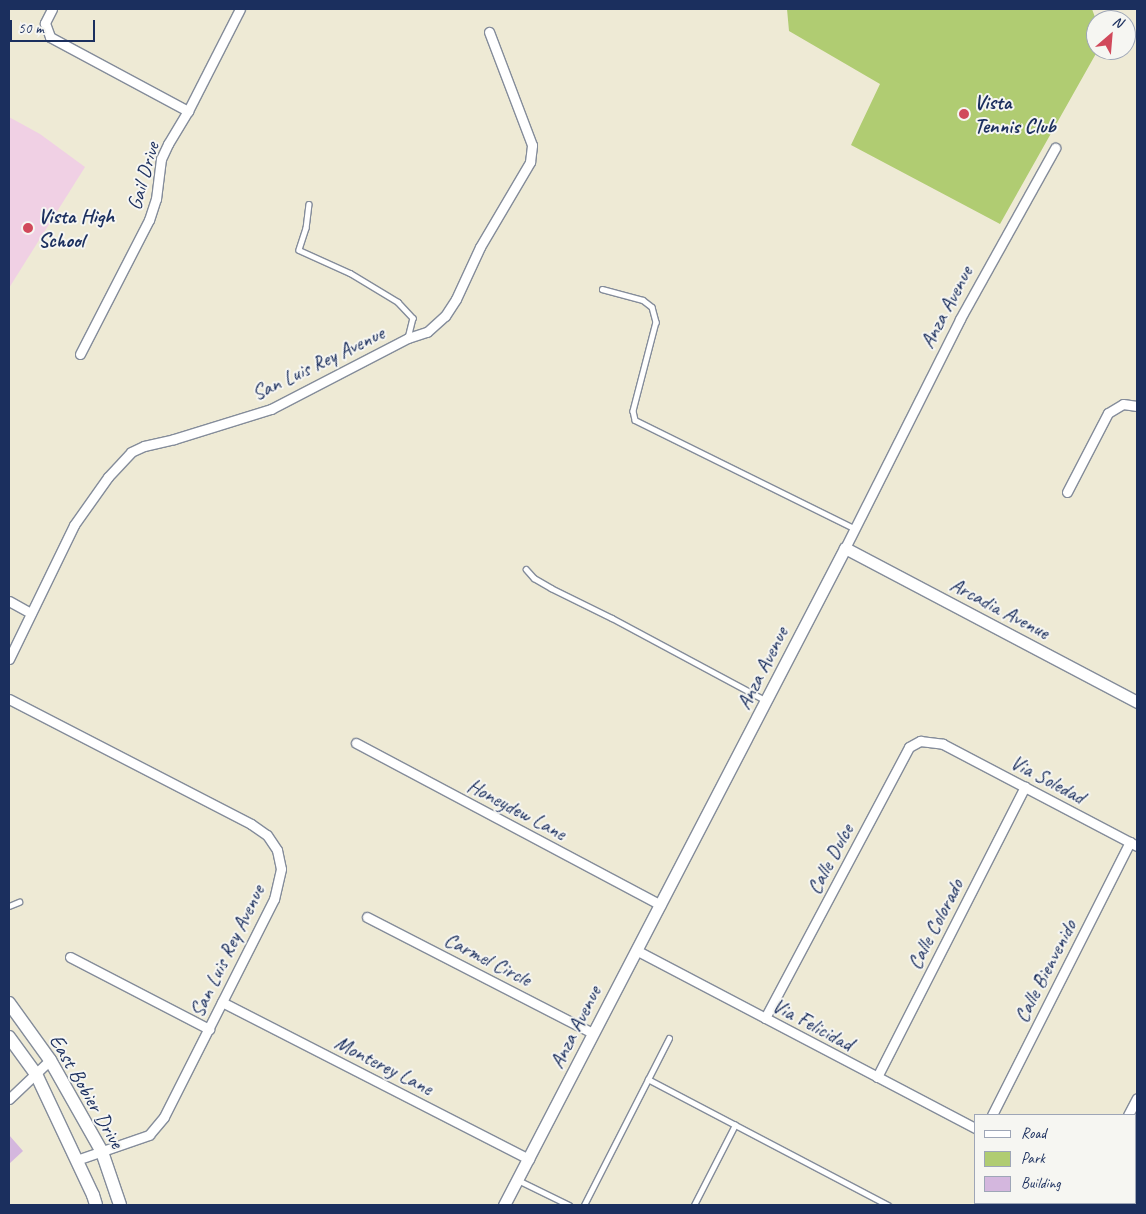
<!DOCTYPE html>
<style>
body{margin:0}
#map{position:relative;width:1146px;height:1214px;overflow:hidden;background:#eeead5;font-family:Caveat,sans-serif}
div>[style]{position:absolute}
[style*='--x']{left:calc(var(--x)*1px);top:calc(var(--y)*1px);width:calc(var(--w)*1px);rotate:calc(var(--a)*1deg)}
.built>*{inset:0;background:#f0d0e4}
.green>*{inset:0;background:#b0cc72}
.building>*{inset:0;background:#d4b7de}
.roads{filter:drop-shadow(1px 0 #848c9a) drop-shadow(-1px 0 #848c9a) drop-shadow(0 1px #848c9a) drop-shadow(0 -1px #848c9a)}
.service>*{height:4.5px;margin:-2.25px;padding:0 2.25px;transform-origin:2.25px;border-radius:2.25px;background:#fff}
.minor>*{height:9px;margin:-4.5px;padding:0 4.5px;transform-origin:4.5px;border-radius:4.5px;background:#fff}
.tertiary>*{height:11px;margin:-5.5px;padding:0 5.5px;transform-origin:5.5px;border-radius:5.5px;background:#fff}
.secondary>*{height:12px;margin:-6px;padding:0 6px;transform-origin:6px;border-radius:6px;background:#fff}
.dots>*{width:14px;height:14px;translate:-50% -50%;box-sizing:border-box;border:2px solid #f6f6f2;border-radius:50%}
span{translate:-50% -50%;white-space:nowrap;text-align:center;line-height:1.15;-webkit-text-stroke:4px #f6f6f2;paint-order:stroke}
.poi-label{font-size:21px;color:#1b2f5e;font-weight:700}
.left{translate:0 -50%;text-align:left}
.street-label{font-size:21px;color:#1b2f5e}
.frame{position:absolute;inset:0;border:10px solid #1b2f5e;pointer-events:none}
.legend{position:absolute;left:974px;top:1114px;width:162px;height:90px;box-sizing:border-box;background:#f6f6f2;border:1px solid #9ea6b7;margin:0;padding:6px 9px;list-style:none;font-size:15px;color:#1b2f5e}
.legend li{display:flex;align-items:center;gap:10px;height:25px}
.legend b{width:25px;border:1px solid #9ea6b7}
.north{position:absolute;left:1086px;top:10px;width:50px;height:50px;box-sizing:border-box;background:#f6f6f2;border:1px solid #9ea6b7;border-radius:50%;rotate:27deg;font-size:14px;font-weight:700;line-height:20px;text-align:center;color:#1b2f5e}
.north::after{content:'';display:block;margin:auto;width:18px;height:22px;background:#d1495b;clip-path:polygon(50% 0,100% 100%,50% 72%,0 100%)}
.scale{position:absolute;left:10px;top:20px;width:85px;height:22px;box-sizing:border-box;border:2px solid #1b2f5e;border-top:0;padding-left:6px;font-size:15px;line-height:18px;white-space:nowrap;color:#1b2f5e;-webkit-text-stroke:4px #f6f6f2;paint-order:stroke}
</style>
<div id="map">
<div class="built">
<i style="clip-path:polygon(9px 117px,40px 134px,85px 167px,9px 288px)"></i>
</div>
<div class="green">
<i style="clip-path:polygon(787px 9px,1092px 9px,1096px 20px,1096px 50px,1098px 50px,1000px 224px,851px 145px,880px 84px,789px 31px)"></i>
</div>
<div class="building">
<i style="clip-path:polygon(9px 1135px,23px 1151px,9px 1164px)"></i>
</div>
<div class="roads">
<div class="service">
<i style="--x:309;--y:204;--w:24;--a:97"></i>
<i style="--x:306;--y:228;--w:23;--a:108"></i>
<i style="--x:299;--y:250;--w:56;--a:24.3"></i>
<i style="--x:350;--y:273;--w:56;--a:31.1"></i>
<i style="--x:398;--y:302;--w:22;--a:47"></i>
<i style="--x:413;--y:318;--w:21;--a:104"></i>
<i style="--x:602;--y:289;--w:42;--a:15"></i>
<i style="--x:643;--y:300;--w:11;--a:38"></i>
<i style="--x:652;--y:307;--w:16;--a:75"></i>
<i style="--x:656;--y:322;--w:92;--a:104.5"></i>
<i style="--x:633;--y:411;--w:9;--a:77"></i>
<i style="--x:635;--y:420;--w:244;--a:26.3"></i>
<i style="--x:526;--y:569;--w:12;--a:48"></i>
<i style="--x:534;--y:578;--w:20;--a:30"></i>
<i style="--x:551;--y:588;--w:68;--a:26.2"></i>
<i style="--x:612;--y:618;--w:174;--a:28.2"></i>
<i style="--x:9;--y:906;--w:11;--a:-22"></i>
<i style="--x:648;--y:1079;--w:271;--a:27.7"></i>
<i style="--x:518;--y:1180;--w:57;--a:26.1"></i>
<i style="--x:584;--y:1205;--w:187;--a:-63"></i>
<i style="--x:694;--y:1205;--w:90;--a:-62.9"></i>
</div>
<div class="minor">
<i style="--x:52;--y:9;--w:16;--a:117"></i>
<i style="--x:45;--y:23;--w:15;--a:70"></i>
<i style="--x:50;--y:37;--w:157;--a:28.2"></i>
<i style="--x:80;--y:354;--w:151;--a:-62.8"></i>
<i style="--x:149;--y:220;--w:22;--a:-72"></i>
<i style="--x:156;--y:199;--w:40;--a:-82.9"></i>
<i style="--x:161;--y:159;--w:17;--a:-65"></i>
<i style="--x:168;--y:144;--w:39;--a:-59"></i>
<i style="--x:188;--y:111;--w:114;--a:-63"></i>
<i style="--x:1067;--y:492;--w:89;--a:-62.6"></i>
<i style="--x:1108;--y:413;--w:17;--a:-31"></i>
<i style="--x:1123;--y:404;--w:14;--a:8"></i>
<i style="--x:845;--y:548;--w:256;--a:-63.3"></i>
<i style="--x:960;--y:319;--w:196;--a:-60.9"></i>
<i style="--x:9;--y:601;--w:25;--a:29"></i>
<i style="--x:9;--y:659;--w:149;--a:-64.1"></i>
<i style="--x:74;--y:525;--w:59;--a:-54.7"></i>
<i style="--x:108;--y:477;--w:34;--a:-47"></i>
<i style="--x:131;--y:452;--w:14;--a:-25"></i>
<i style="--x:144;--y:446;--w:31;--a:-13"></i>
<i style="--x:174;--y:439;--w:102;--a:-17.2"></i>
<i style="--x:271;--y:409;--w:154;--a:-27.4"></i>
<i style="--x:408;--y:338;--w:20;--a:-18"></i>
<i style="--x:427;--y:332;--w:24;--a:-42"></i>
<i style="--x:445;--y:316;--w:20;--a:-57"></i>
<i style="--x:456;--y:299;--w:57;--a:-65.2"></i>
<i style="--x:480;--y:247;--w:99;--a:-59.5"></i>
<i style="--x:530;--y:162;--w:17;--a:-83"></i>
<i style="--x:532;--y:145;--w:121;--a:-110.8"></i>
<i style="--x:9;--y:699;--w:272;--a:27.3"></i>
<i style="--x:251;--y:824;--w:19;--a:35"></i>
<i style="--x:267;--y:835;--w:18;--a:56"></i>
<i style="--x:277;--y:850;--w:19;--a:78"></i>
<i style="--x:281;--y:869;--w:31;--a:103"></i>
<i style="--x:274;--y:899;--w:244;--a:116.8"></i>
<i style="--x:164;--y:1117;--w:23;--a:130"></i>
<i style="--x:149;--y:1135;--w:76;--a:160.9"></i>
<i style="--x:356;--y:743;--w:345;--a:28"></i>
<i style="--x:367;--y:917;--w:254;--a:27.2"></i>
<i style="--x:636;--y:950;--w:383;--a:27.7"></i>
<i style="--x:70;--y:957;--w:157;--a:27.4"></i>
<i style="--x:222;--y:1002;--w:345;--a:27.1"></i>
<i style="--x:765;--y:1018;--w:307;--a:-62"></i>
<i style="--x:909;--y:747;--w:13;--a:-29"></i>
<i style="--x:920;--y:741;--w:23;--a:7"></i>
<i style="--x:943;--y:744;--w:219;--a:27.7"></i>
<i style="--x:877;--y:1077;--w:326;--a:-63"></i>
<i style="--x:9;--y:1099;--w:57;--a:-43.6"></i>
<i style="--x:992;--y:1115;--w:306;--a:-63.2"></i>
<i style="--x:1128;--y:1115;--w:19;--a:-62"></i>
<i style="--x:1082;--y:1205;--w:2;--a:-63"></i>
</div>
<div class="tertiary">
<i style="--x:504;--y:1205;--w:740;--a:-62.57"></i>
<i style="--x:845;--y:548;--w:330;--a:27.8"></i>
</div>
<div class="secondary">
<i style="--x:9;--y:1003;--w:70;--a:54.3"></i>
<i style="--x:50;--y:1060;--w:106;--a:60.5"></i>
<i style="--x:102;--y:1152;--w:56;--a:71.2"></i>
<i style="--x:9;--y:1037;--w:46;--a:53.9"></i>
<i style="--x:36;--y:1074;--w:134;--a:64.8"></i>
<i style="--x:93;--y:1195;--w:10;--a:73"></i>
</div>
</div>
<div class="dots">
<i style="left:964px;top:114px;background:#d1495b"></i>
<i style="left:28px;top:228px;background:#d1495b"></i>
</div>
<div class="poi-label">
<span class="left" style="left:974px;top:114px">Vista<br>Tennis Club</span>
<span class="left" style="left:38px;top:228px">Vista High<br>School</span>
</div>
<div class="street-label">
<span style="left:143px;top:176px;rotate:-74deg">Gail Drive</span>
<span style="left:946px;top:307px;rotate:-62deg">Anza Avenue</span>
<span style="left:318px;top:363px;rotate:-26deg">San Luis Rey Avenue</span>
<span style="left:1000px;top:608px;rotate:28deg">Arcadia Avenue</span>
<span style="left:762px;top:668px;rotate:-63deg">Anza Avenue</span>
<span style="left:1048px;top:779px;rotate:28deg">Via Soledad</span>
<span style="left:517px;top:809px;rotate:28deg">Honeydew Lane</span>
<span style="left:830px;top:859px;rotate:-62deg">Calle Dulce</span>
<span style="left:935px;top:924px;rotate:-63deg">Calle Colorado</span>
<span style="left:227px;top:951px;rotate:-64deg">San Luis Rey Avenue</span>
<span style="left:488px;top:959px;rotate:27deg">Carmel Circle</span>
<span style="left:1045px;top:971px;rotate:-63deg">Calle Bienvenido</span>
<span style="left:813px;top:1024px;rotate:28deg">Via Felicidad</span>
<span style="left:575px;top:1027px;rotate:-63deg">Anza Avenue</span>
<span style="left:384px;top:1065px;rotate:27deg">Monterey Lane</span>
<span style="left:87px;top:1091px;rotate:60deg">East Bobier Drive</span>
</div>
<div class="frame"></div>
<ul class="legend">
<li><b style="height:6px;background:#fff"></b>Road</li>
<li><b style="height:14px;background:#b0cc72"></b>Park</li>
<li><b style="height:14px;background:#d4b7de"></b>Building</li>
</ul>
<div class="north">N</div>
<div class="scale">50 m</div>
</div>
